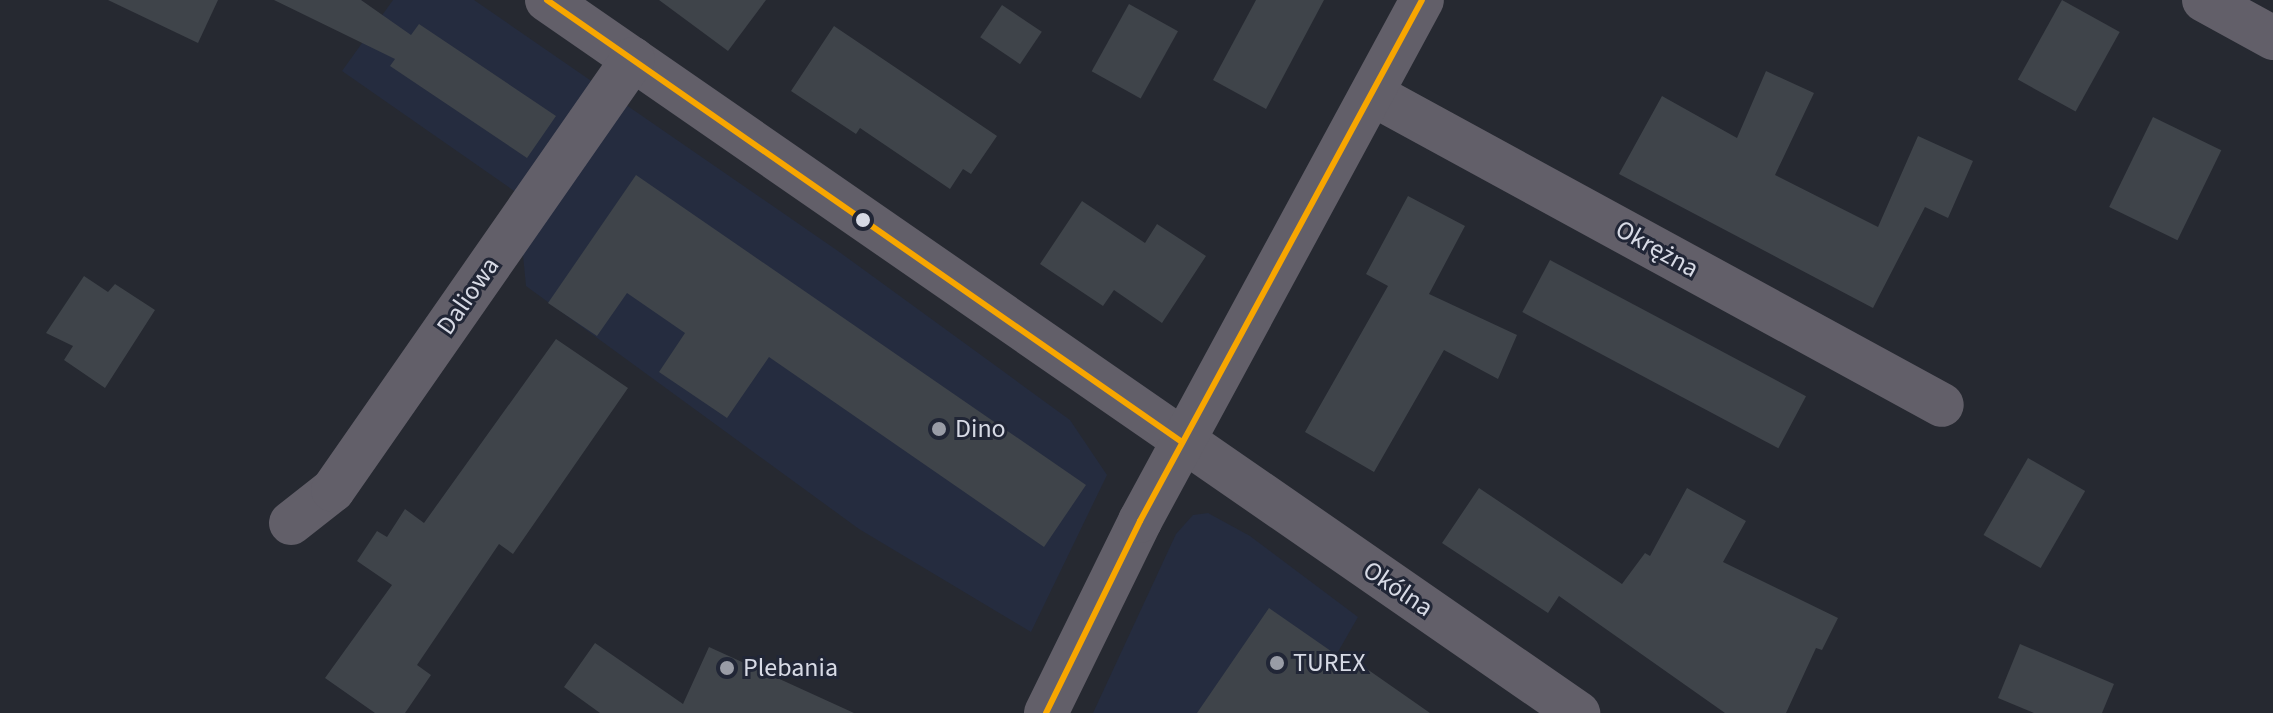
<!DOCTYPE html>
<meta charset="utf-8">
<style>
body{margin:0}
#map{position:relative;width:2273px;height:713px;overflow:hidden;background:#262931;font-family:"Source Sans 3",sans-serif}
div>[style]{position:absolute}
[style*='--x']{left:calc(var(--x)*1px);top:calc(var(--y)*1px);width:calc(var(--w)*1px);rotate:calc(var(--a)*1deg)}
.built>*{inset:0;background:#252c3f}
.building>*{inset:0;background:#3f444a;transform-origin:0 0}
.minor>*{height:44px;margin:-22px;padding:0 22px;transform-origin:22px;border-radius:22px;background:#625f69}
.bus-1>*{height:6px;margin:-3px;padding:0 3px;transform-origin:3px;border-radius:3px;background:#f7a600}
.dots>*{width:22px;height:22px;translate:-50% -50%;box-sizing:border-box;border:4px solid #212636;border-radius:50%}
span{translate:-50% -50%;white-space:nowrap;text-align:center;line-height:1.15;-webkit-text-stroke:6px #212636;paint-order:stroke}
.street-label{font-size:26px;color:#d7dae5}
.poi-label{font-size:26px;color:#d7dae5}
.left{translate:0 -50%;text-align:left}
</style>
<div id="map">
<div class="built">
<i style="clip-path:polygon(393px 0,474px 0,838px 251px,1070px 420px,1107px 475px,1031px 632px,859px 529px,526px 286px,517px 193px,342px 71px)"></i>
<i style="clip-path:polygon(1208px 513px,1250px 536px,1358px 617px,1303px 713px,1093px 713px,1176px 534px,1193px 515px)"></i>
</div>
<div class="building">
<i style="clip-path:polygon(108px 0,218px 0,198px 43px)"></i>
<i style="clip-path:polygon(274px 0,361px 0,411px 35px,419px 24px,556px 116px,527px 158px,390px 66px,395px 59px)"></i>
<i style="clip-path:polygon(659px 0,766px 0,728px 51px)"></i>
<i style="clip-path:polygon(1256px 0,1324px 0,1266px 109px,1213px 80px)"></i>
<i style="left:2062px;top:0;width:66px;height:91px;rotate:29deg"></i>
<i style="left:1129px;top:4px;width:56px;height:77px;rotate:29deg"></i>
<i style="left:1002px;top:5px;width:48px;height:39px;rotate:34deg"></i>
<i style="clip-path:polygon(834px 26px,997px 136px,971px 174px,963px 169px,950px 189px,860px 128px,856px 134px,791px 91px)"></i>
<i style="clip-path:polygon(1766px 71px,1814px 93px,1775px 175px,1878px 227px,1918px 136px,1973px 161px,1948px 218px,1925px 207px,1873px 308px,1619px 174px,1662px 96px,1737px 138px)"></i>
<i style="left:2153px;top:117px;width:76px;height:100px;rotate:26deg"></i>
<i style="clip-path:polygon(636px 175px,1086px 485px,1044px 547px,769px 357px,727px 418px,659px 372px,685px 333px,627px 293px,597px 336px,548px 303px)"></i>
<i style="clip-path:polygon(1408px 196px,1465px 226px,1429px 294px,1517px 335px,1498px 379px,1444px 350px,1374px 472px,1305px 432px,1388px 286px,1366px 274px)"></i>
<i style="clip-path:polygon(1082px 201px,1145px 243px,1157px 224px,1206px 256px,1162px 323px,1114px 290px,1103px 306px,1040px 264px)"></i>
<i style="left:1550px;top:260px;width:290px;height:59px;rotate:28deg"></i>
<i style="clip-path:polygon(84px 276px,108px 292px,115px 284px,155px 310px,105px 388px,64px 360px,73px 346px,46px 333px)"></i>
<i style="clip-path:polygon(556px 339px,628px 388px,513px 554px,499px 544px,417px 665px,431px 675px,405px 713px,375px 713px,325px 678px,392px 585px,357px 561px,377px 531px,387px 537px,405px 509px,424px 523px)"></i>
<i style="left:2028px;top:458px;width:66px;height:89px;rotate:30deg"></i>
<i style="clip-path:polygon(1479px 488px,1622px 584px,1645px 553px,1650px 556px,1687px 488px,1746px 521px,1723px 562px,1838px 618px,1822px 650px,1816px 648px,1786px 713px,1725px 713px,1559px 596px,1548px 613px,1442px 543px)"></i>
<i style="clip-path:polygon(1269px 608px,1364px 674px,1367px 669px,1430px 713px,1197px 713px)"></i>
<i style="clip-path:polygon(595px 643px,683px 704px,709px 647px,854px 713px,600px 713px,564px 687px)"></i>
<i style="clip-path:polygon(2020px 644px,2114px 684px,2102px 713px,2034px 713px,1998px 698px)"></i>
</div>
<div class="minor">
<i style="--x:547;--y:0;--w:1254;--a:34.67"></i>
<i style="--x:2204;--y:0;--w:79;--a:28.8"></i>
<i style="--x:1372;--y:94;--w:649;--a:28.62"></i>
<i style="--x:291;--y:523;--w:53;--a:-38.2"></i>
<i style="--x:333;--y:490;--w:525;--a:-55.16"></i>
<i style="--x:1046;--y:713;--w:214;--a:-63.9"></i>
<i style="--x:1140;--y:521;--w:592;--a:-61.57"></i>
</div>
<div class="bus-1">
<i style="--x:547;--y:0;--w:774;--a:34.84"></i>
<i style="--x:1046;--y:713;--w:214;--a:-63.9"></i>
<i style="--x:1140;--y:521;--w:592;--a:-61.57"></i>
</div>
<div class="dots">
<i style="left:863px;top:220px;background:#d7dae5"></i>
<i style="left:939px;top:429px;background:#999ca6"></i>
<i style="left:1277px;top:663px;background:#999ca6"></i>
<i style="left:727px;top:668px;background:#999ca6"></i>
</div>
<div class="street-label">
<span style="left:1657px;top:249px;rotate:29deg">Okrężna</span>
<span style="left:468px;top:296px;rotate:-55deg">Daliowa</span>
<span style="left:1398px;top:589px;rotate:34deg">Okólna</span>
</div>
<div class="poi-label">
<span class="left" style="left:955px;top:429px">Dino</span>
<span class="left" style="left:1293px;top:663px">TUREX</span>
<span class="left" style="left:743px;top:668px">Plebania</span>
</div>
</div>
